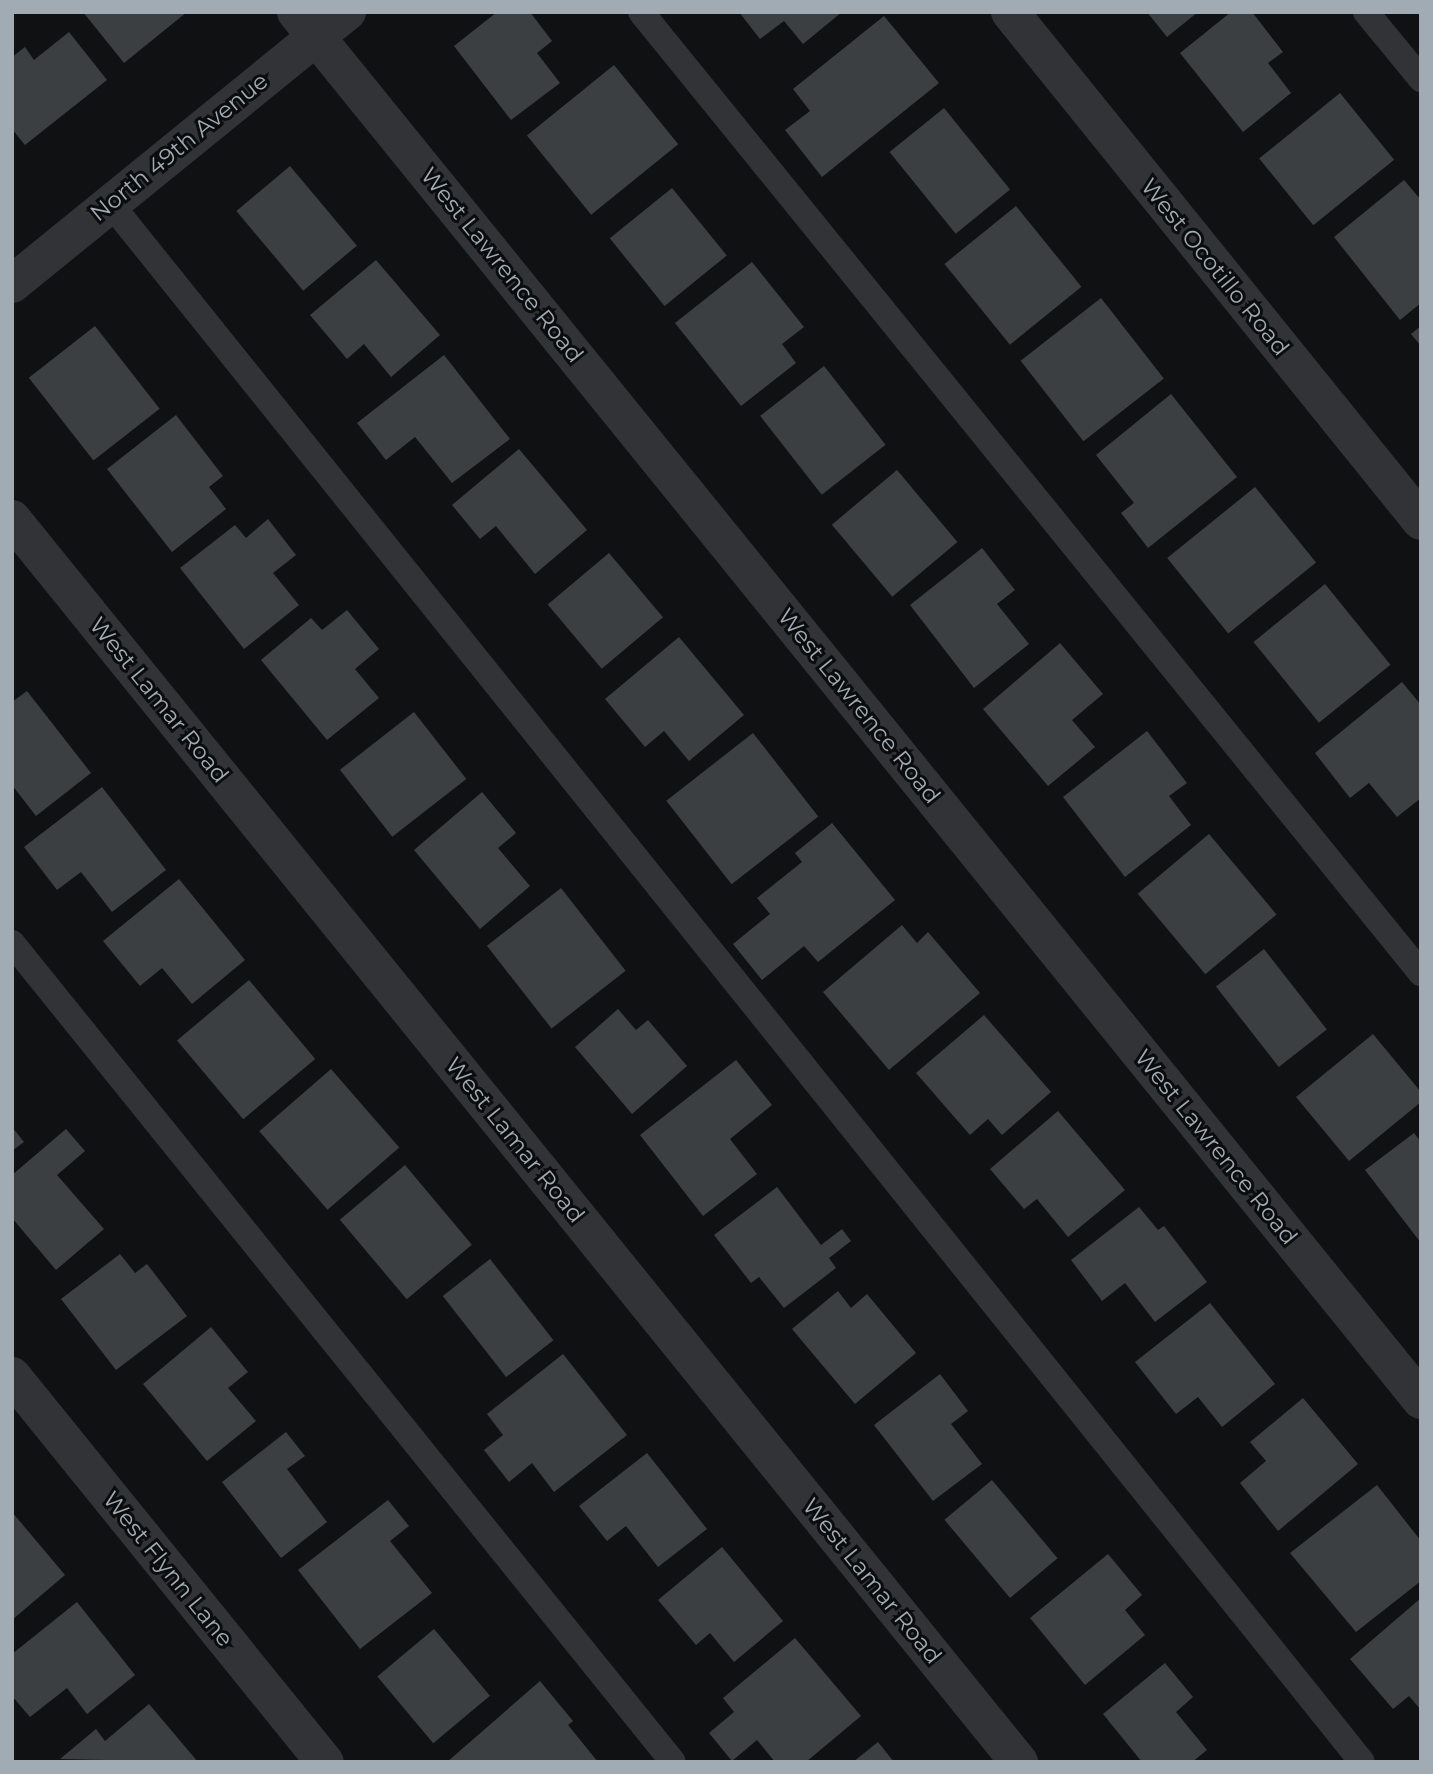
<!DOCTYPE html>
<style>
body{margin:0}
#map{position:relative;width:1433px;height:1774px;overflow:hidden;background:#101112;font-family:Montserrat,sans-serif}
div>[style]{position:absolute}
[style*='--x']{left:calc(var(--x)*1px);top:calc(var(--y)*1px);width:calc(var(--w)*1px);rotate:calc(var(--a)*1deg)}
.building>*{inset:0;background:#3c3f42;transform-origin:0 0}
.service>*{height:26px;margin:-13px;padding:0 13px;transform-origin:13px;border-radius:13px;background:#313337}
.minor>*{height:38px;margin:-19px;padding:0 19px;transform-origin:19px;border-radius:19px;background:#313337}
span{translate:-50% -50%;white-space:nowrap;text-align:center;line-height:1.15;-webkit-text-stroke:6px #0b0c0d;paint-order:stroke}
.street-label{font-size:23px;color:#a0abb4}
.frame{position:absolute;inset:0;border:14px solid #a0abb4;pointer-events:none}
</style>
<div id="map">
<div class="building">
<i style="clip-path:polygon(83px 12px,187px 12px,124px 63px)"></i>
<i style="clip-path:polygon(497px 12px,530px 12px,552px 41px,537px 53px,560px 83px,511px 120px,454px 46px)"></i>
<i style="clip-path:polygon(739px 12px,842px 12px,803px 44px,784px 21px,760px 39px)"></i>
<i style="clip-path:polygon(1147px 12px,1198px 12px,1167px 37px)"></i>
<i style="clip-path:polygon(1231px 12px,1252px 12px,1283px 52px,1268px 63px,1291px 93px,1243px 132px,1180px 53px)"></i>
<i style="clip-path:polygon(884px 16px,939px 83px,822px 177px,785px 130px,810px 111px,793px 89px)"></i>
<i style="clip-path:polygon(69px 32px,107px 80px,25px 145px,12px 129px,12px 57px,25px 47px,34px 60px)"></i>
<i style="left:614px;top:65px;width:102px;height:112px;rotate:51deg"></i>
<i style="left:1340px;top:93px;width:86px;height:104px;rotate:51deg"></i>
<i style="left:944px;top:108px;width:105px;height:70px;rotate:51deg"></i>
<i style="left:290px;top:166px;width:104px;height:70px;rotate:50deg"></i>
<i style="clip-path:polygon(1404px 180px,1421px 200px,1421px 303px,1400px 320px,1334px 237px)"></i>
<i style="left:672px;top:188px;width:87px;height:80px;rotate:51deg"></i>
<i style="left:1016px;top:206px;width:104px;height:92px;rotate:51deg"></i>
<i style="clip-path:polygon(376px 260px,440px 335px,391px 377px,364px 344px,347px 359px,310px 315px)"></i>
<i style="clip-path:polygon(752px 262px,804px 327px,782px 344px,796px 363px,741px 406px,675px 323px)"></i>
<i style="left:1101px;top:298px;width:102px;height:102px;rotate:52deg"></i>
<i style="left:95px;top:326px;width:105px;height:84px;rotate:52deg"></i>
<i style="clip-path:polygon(1421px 326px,1421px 346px,1411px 334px)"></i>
<i style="clip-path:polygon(444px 355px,510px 439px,452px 483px,415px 437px,386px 460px,357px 423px)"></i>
<i style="left:824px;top:366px;width:100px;height:81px;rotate:52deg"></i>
<i style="clip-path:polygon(1171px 394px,1237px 477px,1148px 548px,1121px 513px,1134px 503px,1096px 455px)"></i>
<i style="clip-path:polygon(176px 415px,223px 476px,209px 487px,226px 509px,172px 552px,107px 469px)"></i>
<i style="clip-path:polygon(519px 449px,587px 530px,535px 574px,496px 526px,480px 539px,452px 505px)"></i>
<i style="left:897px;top:470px;width:94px;height:85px;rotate:50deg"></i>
<i style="left:1255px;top:487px;width:97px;height:113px;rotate:51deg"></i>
<i style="clip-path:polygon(268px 519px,296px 555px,273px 573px,299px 605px,244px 649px,180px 568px,235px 525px,246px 538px)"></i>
<i style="clip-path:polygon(982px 548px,1015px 590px,997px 604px,1029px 644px,974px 688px,910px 605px)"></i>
<i style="left:609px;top:553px;width:84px;height:80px;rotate:50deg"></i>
<i style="left:1325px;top:584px;width:104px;height:92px;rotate:51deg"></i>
<i style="clip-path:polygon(347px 610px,379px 649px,355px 669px,379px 698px,327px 740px,261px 660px,311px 618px,322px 630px)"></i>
<i style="clip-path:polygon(679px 637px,744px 715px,689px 761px,664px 731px,645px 747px,605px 699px)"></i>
<i style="clip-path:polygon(1060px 643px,1103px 694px,1072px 720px,1095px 747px,1048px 786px,983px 709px)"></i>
<i style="clip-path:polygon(1402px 682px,1421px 705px,1421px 798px,1397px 817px,1369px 783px,1350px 798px,1315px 753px)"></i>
<i style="clip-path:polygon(27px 691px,91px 773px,36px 816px,12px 785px,12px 702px)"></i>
<i style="left:414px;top:712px;width:85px;height:94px;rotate:52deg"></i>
<i style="clip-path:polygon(1147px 731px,1187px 783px,1169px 796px,1191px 825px,1125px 877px,1063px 797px)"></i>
<i style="left:753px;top:733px;width:106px;height:110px;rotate:52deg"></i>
<i style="clip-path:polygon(102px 787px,166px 870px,112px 912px,81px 872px,57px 890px,24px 847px)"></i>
<i style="clip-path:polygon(482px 792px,516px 833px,498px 848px,530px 886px,480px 929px,414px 850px)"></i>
<i style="clip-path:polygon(832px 823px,895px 900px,818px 962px,804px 946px,762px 980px,733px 944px,770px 914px,757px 898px,802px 862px,795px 853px)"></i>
<i style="left:1209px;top:834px;width:105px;height:93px;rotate:50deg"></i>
<i style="clip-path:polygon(179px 879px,245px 960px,192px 1004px,162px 968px,140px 986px,103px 941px)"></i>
<i style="left:561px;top:888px;width:105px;height:94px;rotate:52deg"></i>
<i style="clip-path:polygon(902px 925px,917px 943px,928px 932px,980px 993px,889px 1070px,823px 992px)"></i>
<i style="left:1264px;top:949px;width:102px;height:61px;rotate:52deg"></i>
<i style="left:249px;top:980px;width:103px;height:94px;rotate:50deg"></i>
<i style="clip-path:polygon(618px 1009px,636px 1030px,648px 1020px,687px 1066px,632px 1114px,575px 1047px)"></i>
<i style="clip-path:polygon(984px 1015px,1051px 1092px,1002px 1135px,988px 1119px,970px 1135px,916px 1073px)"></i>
<i style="clip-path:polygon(1373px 1034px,1421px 1092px,1421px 1102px,1349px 1161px,1296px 1097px)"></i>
<i style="clip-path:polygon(736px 1060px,772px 1105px,730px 1139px,757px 1174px,703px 1216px,640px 1135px)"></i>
<i style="left:331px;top:1069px;width:104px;height:95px;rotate:49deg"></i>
<i style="clip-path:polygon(1058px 1111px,1125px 1190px,1068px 1237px,1037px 1199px,1024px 1209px,990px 1169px)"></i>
<i style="clip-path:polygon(12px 1127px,24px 1142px,12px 1151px)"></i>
<i style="clip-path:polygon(66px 1129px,85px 1151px,57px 1175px,104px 1229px,56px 1270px,12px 1218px,12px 1175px)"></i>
<i style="clip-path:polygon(1414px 1133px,1421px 1142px,1421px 1243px,1365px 1170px)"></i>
<i style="left:405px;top:1165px;width:104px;height:85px;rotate:50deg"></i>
<i style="clip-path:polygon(777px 1187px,821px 1245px,842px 1229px,851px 1241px,829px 1258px,836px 1268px,784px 1308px,759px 1277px,751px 1283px,714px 1235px)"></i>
<i style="clip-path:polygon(1139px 1207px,1158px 1230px,1164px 1226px,1207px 1282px,1155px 1322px,1125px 1283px,1102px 1301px,1071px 1260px)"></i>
<i style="clip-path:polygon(120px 1254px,135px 1273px,147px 1264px,187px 1316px,116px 1370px,61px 1299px)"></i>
<i style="left:490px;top:1259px;width:103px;height:60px;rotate:52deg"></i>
<i style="clip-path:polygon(838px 1291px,851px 1308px,867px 1294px,916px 1353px,855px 1404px,792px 1329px)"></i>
<i style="clip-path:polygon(1210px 1303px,1275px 1384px,1222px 1427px,1198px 1397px,1176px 1414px,1135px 1362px)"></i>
<i style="clip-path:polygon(211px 1327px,248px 1372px,228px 1388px,256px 1421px,207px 1461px,143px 1384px)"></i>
<i style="clip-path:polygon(563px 1354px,627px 1435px,554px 1492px,532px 1463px,509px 1482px,484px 1450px,503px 1435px,487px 1414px)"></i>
<i style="clip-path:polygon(940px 1374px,968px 1411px,951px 1424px,982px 1464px,933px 1501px,874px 1425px)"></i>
<i style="clip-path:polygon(1303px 1398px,1358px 1464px,1278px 1531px,1240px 1483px,1266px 1461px,1250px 1442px)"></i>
<i style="clip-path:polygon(286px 1432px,305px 1456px,287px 1469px,327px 1522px,281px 1558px,222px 1482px)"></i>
<i style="clip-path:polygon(647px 1453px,707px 1529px,658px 1567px,626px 1526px,607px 1541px,579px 1506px)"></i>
<i style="left:992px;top:1480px;width:102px;height:62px;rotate:50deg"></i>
<i style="clip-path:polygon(1377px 1485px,1421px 1541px,1421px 1581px,1356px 1632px,1290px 1553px)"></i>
<i style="clip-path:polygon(388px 1500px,409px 1526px,390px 1541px,432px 1593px,360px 1649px,298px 1570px)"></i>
<i style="clip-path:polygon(12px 1512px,65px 1575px,12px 1620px)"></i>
<i style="clip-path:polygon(722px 1547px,783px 1621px,734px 1662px,710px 1633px,696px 1645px,658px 1600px)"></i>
<i style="clip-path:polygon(1108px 1554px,1142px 1595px,1125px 1610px,1145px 1635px,1085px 1685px,1030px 1618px)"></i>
<i style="clip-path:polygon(1421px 1598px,1421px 1710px,1409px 1696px,1393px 1709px,1350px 1659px)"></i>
<i style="clip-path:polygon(77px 1602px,135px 1675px,87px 1714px,67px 1688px,30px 1717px,12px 1696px,12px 1654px)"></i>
<i style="left:434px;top:1629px;width:87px;height:74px;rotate:50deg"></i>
<i style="clip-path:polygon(795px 1638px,861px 1716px,806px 1762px,775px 1762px,757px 1740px,732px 1761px,709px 1733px,734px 1712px,723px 1698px)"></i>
<i style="clip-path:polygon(1165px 1663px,1193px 1697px,1176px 1712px,1207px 1750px,1192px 1762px,1142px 1762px,1103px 1714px)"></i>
<i style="clip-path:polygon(540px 1681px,573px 1721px,568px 1725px,598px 1762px,447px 1762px)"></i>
<i style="clip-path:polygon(149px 1704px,198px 1762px,60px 1759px,96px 1729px,105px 1741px)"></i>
<i style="clip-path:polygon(878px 1742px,894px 1762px,853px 1762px)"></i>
</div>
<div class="service">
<i style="--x:641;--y:12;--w:1238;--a:50.94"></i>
<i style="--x:1366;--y:12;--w:87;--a:50.6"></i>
<i style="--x:110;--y:203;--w:1999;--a:51.23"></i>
<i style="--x:12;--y:943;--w:1052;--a:51.09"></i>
</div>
<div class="minor">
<i style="--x:296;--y:12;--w:1787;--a:50.97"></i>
<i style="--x:1010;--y:12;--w:654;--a:51.08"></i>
<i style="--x:12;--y:284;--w:432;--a:-39.1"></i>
<i style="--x:12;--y:519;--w:1600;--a:50.99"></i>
<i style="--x:12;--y:1376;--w:497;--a:51"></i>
</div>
<div class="street-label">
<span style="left:179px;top:147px;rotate:-39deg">North 49th Avenue</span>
<span style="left:502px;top:265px;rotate:51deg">West Lawrence Road</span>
<span style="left:1215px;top:267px;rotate:51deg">West Ocotillo Road</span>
<span style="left:159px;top:700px;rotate:51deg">West Lamar Road</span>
<span style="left:859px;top:706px;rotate:51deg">West Lawrence Road</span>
<span style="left:515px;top:1140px;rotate:51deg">West Lamar Road</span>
<span style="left:1216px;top:1147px;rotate:51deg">West Lawrence Road</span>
<span style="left:168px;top:1569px;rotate:51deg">West Flynn Lane</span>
<span style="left:872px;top:1581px;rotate:51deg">West Lamar Road</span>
</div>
<div class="frame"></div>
</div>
